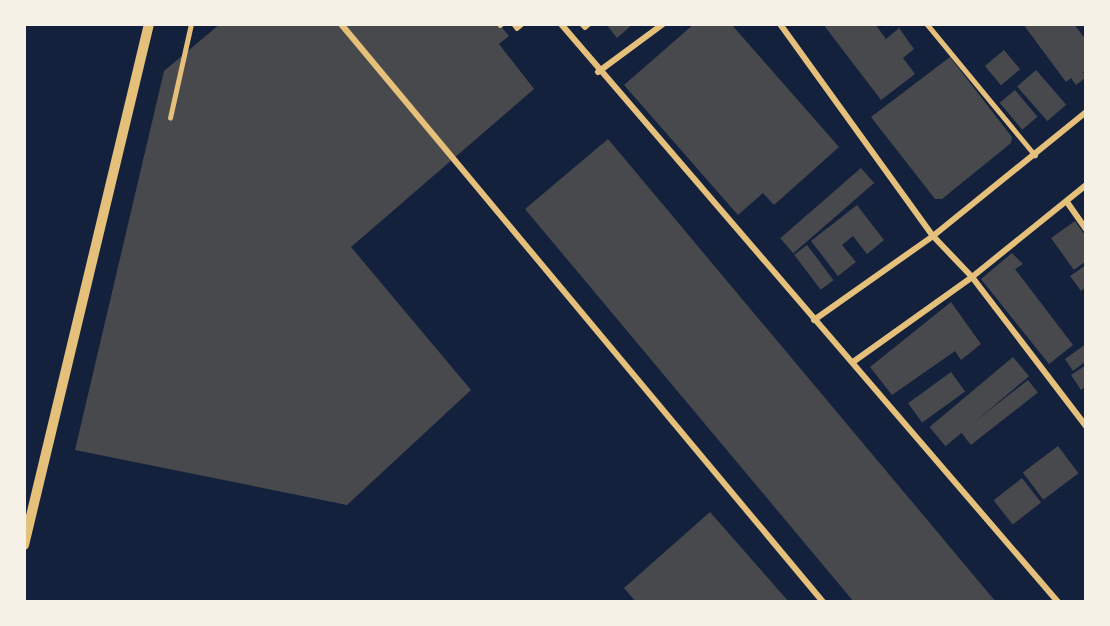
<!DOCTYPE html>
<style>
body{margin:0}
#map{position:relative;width:1110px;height:626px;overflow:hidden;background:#14213d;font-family:Quicksand,sans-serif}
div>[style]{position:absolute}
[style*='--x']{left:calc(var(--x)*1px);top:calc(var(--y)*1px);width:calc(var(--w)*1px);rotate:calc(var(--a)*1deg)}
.building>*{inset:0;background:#48494c;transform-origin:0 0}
.path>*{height:4px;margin:-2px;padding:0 2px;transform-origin:2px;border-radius:2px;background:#e5c07b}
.service>*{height:4.5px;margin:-2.25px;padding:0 2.25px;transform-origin:2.25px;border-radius:2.25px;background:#e5c07b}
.minor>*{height:6px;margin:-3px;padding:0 3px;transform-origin:3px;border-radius:3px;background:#e5c07b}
.tertiary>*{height:10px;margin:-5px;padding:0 5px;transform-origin:5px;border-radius:5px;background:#e5c07b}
span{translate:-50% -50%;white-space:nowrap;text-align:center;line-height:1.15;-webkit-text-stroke:4.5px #f6f1e7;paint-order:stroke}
.frame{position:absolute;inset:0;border:26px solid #f6f1e7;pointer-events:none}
</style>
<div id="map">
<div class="building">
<i style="clip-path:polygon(220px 24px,499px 24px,509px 36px,499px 44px,534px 89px,351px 247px,471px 390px,347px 505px,75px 450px,164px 71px)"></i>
<i style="clip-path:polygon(606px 24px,633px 24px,617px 38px)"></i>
<i style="clip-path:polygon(694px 24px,731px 24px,839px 147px,774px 205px,763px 193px,738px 215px,624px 85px)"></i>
<i style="clip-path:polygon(823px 24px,875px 24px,886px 39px,899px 28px,914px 49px,903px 58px,915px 74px,881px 100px)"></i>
<i style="clip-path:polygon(1023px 24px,1074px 24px,1086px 40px,1086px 69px,1083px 72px,1086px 77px,1076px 85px,1071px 78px,1066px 82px)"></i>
<i style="left:1004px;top:50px;width:25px;height:25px;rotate:50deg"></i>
<i style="clip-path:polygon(950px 57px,1012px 137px,1011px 143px,942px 199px,935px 199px,871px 117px)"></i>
<i style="left:1036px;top:70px;width:46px;height:25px;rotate:49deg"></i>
<i style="left:1015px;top:90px;width:35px;height:20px;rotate:50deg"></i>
<i style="clip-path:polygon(608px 139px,996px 602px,854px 602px,525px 209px)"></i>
<i style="left:861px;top:168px;width:20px;height:107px;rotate:49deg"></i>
<i style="clip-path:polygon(857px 205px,884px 240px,867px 254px,853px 236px,842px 245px,856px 262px,838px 276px,811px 241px)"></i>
<i style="clip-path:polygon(1075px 221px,1086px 237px,1086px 261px,1074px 270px,1051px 238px)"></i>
<i style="left:807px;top:245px;width:44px;height:16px;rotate:53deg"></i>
<i style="clip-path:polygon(1012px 253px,1023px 264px,1015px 269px,1073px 345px,1049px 364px,981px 279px)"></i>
<i style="clip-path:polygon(1086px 265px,1086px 287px,1081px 291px,1070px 276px)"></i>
<i style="clip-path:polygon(951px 302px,981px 344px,961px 360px,955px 351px,892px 395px,870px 367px)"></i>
<i style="clip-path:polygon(1086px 344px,1086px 361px,1073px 371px,1065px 359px)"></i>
<i style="left:1013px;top:357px;width:25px;height:109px;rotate:50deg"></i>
<i style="clip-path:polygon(1086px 365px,1086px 386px,1081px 390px,1071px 375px)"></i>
<i style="left:951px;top:372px;width:24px;height:53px;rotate:54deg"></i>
<i style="left:1028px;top:380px;width:16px;height:85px;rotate:52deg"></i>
<i style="left:1058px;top:446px;width:34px;height:44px;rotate:53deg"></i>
<i style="left:1022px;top:478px;width:31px;height:36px;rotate:52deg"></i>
<i style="clip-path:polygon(710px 512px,789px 602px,636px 602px,624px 588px)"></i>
</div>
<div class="path">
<i style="--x:513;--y:24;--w:6;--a:51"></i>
<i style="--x:517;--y:29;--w:8;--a:-40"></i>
<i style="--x:582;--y:25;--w:4;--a:45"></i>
<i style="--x:585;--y:28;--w:6;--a:-39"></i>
<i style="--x:500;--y:26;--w:4;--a:-34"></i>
</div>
<div class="service">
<i style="--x:927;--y:24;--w:170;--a:50.5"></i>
<i style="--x:170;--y:118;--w:96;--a:-77.4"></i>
</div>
<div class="minor">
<i style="--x:341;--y:24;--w:753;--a:50.17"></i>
<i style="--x:561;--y:24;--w:762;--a:49.31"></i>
<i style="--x:780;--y:24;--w:261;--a:54.2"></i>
<i style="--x:933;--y:236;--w:57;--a:46.4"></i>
<i style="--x:972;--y:277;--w:188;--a:52.6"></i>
<i style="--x:598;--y:72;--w:81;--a:-36.4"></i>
<i style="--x:1067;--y:202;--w:33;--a:55"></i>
<i style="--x:814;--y:320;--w:146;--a:-35.2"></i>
<i style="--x:933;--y:236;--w:197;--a:-39"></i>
<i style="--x:853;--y:362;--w:146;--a:-35.5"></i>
<i style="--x:972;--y:277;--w:146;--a:-38.9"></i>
</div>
<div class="tertiary">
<i style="--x:24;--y:545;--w:536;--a:-76.51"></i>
</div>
<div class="frame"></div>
</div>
